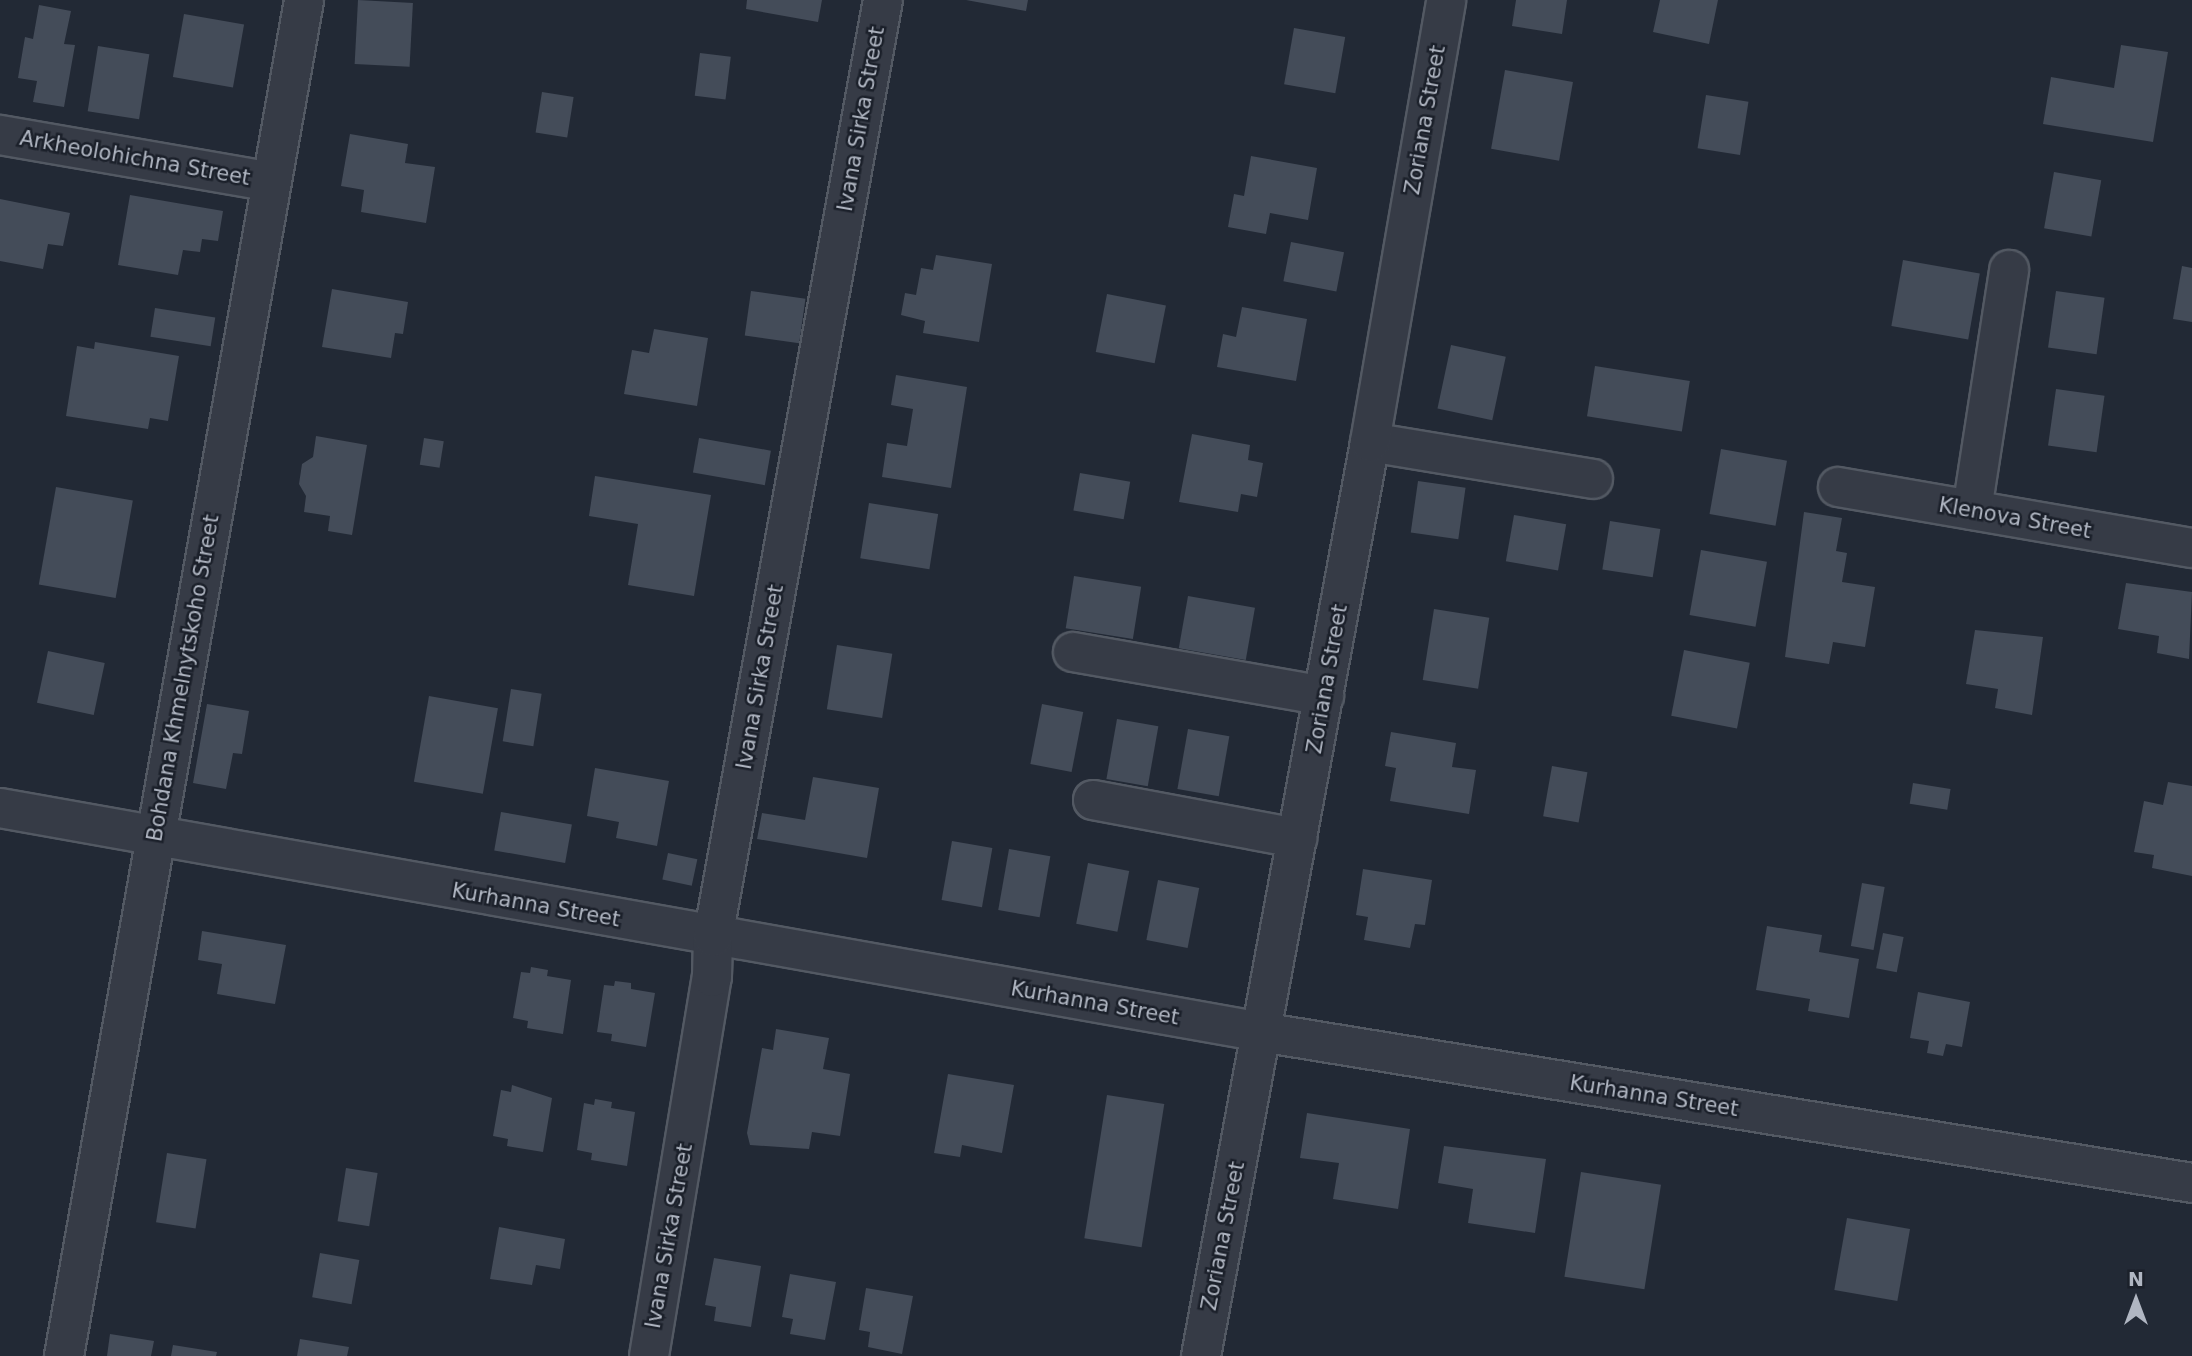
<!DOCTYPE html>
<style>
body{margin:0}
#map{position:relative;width:2192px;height:1356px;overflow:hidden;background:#222935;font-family:"DejaVu Sans",sans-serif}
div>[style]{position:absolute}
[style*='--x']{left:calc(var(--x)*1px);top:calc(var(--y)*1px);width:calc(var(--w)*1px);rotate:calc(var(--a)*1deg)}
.building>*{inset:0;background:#444c59;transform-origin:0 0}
.roads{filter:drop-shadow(2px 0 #535963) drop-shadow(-2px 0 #535963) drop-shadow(0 2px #535963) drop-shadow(0 -2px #535963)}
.minor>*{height:38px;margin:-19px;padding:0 19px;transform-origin:19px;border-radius:19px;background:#363b46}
span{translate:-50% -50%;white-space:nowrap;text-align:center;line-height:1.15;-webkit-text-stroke:5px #1b202a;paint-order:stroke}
.street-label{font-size:21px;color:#b0b6c2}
.north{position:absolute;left:2101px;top:1265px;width:70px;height:70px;-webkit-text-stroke:5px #1b202a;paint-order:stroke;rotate:0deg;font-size:19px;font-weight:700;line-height:28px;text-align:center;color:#b0b6c2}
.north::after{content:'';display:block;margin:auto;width:24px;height:32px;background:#b0b6c2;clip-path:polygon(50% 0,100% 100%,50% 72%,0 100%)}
</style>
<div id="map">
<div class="building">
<i style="left:358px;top:0;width:55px;height:64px;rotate:3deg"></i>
<i style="clip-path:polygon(747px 0,822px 0,818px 22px,746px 9px)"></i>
<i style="clip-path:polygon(966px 0,1028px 0,1026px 11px)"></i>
<i style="clip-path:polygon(1516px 0,1567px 0,1562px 34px,1512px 26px)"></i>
<i style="clip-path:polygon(1660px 0,1718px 0,1709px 44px,1653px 32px)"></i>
<i style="clip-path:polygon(39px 5px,71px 11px,64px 44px,75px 45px,64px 107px,33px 102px,37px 81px,18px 78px,25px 37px,33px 39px)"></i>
<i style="left:184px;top:14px;width:61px;height:64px;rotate:10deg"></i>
<i style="left:1294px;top:28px;width:52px;height:57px;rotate:10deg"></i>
<i style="clip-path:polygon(2121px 45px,2168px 52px,2153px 142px,2043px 124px,2051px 77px,2114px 88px)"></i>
<i style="left:98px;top:46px;width:52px;height:66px;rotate:9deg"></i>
<i style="left:700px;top:53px;width:31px;height:43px;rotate:7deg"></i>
<i style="left:1505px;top:70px;width:69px;height:80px;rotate:10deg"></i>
<i style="left:542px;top:92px;width:32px;height:41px;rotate:9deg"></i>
<i style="left:1706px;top:95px;width:43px;height:54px;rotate:9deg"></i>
<i style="clip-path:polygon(350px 134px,408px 144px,405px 163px,435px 167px,426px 223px,361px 212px,364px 190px,341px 186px)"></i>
<i style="clip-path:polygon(1251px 156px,1317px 168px,1308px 220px,1270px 213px,1266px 234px,1228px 227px,1234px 194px,1244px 196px)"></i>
<i style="left:2054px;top:172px;width:48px;height:57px;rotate:10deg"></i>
<i style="clip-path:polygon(130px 195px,223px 211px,218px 241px,202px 239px,200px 252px,183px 250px,178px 275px,118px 265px)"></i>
<i style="clip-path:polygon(0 199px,70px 213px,63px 246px,48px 244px,43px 269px,0 261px)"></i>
<i style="left:1291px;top:242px;width:54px;height:40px;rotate:11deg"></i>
<i style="clip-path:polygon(936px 255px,992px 264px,979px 342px,923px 333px,925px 321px,901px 315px,905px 293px,916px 295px,921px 268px,933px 270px)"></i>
<i style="left:1903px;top:260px;width:78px;height:67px;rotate:10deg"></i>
<i style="clip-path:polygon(2182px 266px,2192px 268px,2192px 322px,2173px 319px)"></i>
<i style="clip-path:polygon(332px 289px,408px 302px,403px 334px,395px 333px,391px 358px,322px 347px)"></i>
<i style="left:751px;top:291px;width:55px;height:45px;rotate:8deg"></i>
<i style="left:2056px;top:291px;width:49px;height:57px;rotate:8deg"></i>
<i style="left:1107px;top:294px;width:60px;height:59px;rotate:11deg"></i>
<i style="clip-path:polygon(1242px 307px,1307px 319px,1296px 381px,1217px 367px,1223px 334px,1236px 337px)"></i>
<i style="left:155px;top:308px;width:61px;height:29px;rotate:9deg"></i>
<i style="clip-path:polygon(654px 329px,708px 338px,697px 406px,624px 394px,632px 350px,649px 353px)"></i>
<i style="clip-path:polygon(95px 342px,179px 356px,168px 421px,150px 418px,148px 429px,66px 416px,77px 346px,94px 349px)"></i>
<i style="left:1451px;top:345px;width:56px;height:65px;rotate:12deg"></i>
<i style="left:1595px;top:366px;width:96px;height:51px;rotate:9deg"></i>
<i style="clip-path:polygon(896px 375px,967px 387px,951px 488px,882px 477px,887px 443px,907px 446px,913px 409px,891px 405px)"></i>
<i style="left:2056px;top:389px;width:49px;height:57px;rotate:8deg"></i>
<i style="clip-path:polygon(1192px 434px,1250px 445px,1248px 460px,1263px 463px,1257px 497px,1241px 494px,1238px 512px,1179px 502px)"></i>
<i style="clip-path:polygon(316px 436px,367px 445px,352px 535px,328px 531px,330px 516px,304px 512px,306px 496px,299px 484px,302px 464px,313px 457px)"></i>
<i style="left:424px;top:438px;width:20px;height:27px;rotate:9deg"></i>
<i style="left:699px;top:438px;width:73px;height:35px;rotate:10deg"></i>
<i style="left:1721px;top:449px;width:67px;height:66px;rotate:10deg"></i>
<i style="left:1080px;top:473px;width:51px;height:38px;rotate:10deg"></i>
<i style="clip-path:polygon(595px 476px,711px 495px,694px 596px,628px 585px,638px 524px,589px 516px)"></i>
<i style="left:1418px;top:481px;width:48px;height:52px;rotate:8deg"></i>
<i style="left:56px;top:487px;width:78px;height:99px;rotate:10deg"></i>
<i style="left:869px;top:503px;width:70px;height:56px;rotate:9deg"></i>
<i style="clip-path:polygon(1804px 512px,1842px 518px,1836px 551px,1847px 553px,1842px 582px,1875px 587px,1865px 647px,1833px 642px,1829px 664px,1785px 657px)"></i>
<i style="left:1514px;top:515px;width:53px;height:47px;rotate:10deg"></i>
<i style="left:1610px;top:521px;width:51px;height:49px;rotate:9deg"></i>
<i style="left:1701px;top:550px;width:67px;height:66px;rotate:10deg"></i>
<i style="left:1074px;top:576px;width:68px;height:53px;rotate:9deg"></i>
<i style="clip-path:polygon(2126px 583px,2192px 592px,2189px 659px,2157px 653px,2159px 636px,2118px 629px)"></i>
<i style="left:1188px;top:596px;width:68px;height:53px;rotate:10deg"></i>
<i style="left:1434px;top:609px;width:56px;height:72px;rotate:9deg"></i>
<i style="clip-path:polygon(1975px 630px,2043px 637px,2032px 715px,1995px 708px,1998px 689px,1966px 684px)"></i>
<i style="left:837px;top:645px;width:56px;height:65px;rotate:9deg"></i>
<i style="left:1684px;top:650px;width:67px;height:67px;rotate:11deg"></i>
<i style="left:48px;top:651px;width:58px;height:53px;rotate:12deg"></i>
<i style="left:511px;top:689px;width:31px;height:53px;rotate:9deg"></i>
<i style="left:429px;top:696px;width:70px;height:87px;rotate:10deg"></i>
<i style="clip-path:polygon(207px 704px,249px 711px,242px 754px,233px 753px,226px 789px,193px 783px)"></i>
<i style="left:1042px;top:704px;width:42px;height:61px;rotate:11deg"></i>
<i style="left:1117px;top:719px;width:42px;height:61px;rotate:10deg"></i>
<i style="left:1188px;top:729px;width:42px;height:61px;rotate:10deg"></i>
<i style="clip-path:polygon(1391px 732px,1456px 743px,1452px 767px,1476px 770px,1469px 814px,1390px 801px,1396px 768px,1385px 766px)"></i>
<i style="left:1552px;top:766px;width:36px;height:51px;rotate:10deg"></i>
<i style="clip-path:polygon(595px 768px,669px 781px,657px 846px,616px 838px,619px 822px,587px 816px)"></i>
<i style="clip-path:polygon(813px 777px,879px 788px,867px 858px,757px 839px,762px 813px,805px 820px)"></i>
<i style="clip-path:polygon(2168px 782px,2192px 786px,2192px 876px,2152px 868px,2154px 855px,2134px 852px,2144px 801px,2163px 805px)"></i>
<i style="left:1913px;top:783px;width:38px;height:21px;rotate:9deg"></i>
<i style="left:501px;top:812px;width:72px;height:39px;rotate:10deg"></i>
<i style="left:952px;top:841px;width:41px;height:60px;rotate:10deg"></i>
<i style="left:1009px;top:849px;width:42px;height:62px;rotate:10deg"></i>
<i style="left:668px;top:853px;width:30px;height:27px;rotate:12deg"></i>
<i style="left:1088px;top:863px;width:42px;height:62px;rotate:11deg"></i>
<i style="clip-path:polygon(1363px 869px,1432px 880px,1425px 925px,1415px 924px,1410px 948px,1364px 940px,1368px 917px,1356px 915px)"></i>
<i style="left:1158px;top:880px;width:42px;height:61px;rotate:11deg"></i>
<i style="left:1862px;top:883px;width:23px;height:64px;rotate:10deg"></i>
<i style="clip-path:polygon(1767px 926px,1822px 935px,1819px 952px,1859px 959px,1849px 1018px,1808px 1011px,1810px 999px,1756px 990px)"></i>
<i style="clip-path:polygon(202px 931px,286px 945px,275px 1004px,217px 994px,222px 964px,198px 960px)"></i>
<i style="left:1883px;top:933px;width:21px;height:36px;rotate:11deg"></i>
<i style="clip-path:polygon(531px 967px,548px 970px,547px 976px,571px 980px,563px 1034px,527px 1028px,528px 1021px,513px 1018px,521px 972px,530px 973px)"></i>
<i style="clip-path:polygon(615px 981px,631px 983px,631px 989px,655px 993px,646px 1047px,611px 1041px,612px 1034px,597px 1032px,604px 985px,614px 986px)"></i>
<i style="clip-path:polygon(1918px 992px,1970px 1002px,1962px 1047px,1946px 1044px,1943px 1056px,1927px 1053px,1929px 1041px,1910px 1038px)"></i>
<i style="clip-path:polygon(776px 1029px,829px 1038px,823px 1069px,850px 1074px,840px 1136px,812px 1132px,809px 1149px,750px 1145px,747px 1133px,762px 1048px,773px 1050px)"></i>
<i style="clip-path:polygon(948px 1074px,1014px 1085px,1002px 1153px,962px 1145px,960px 1157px,934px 1153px)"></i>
<i style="clip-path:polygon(512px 1085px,552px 1098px,543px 1152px,507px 1146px,508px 1139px,493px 1136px,501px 1090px,511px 1092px)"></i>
<i style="left:1107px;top:1095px;width:58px;height:145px;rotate:9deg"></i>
<i style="clip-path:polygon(595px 1099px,612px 1102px,611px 1108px,635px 1112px,627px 1166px,591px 1160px,592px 1153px,577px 1150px,584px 1103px,594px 1105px)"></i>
<i style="clip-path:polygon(1307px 1113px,1410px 1129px,1398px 1209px,1333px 1199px,1339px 1163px,1300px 1158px)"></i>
<i style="clip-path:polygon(1444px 1146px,1546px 1159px,1535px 1233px,1468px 1223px,1473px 1189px,1438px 1183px)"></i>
<i style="left:167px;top:1153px;width:40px;height:70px;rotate:9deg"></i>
<i style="left:346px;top:1168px;width:32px;height:54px;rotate:9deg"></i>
<i style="left:1581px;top:1172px;width:81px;height:106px;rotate:9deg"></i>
<i style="left:1847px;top:1218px;width:64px;height:73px;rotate:10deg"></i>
<i style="clip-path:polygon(499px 1227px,565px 1239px,560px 1269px,536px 1265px,532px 1285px,490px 1279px)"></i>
<i style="left:320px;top:1253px;width:40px;height:45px;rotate:10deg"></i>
<i style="clip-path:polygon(714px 1258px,761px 1266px,751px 1327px,714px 1321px,716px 1307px,705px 1305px)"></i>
<i style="clip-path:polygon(790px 1274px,836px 1282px,825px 1340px,790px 1334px,793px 1319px,782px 1317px)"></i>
<i style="clip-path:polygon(866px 1288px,913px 1296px,902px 1354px,868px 1347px,870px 1332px,859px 1330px)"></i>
<i style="clip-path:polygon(110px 1334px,154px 1341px,151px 1356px,107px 1356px)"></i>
<i style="clip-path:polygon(300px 1339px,349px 1347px,347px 1356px,297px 1356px)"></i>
<i style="clip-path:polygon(173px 1345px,217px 1352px,216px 1356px,171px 1356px)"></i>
</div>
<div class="roads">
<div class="minor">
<i style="--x:0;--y:135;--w:275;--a:9.8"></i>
<i style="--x:1370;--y:442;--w:226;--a:9.4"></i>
<i style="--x:1838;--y:487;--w:359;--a:9.8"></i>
<i style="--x:1972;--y:510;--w:243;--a:-81.2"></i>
<i style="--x:1073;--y:652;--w:255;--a:9.9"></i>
<i style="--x:1093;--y:800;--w:208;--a:10.6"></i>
<i style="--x:0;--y:808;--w:1281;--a:10.07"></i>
<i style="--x:1261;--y:1032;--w:943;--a:9.21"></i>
<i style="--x:64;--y:1356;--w:1377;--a:-79.96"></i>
<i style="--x:649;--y:1356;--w:384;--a:-80.6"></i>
<i style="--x:712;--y:977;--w:40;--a:-88.6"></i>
<i style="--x:713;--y:937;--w:952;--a:-79.72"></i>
<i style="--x:1201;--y:1356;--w:929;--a:-79.52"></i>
<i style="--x:1370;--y:442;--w:448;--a:-80.2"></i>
</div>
</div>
<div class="street-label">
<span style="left:861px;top:119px;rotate:-80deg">Ivana Sirka Street</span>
<span style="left:1425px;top:120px;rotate:-80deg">Zoriana Street</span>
<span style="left:135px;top:158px;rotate:10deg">Arkheolohichna Street</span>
<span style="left:2015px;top:518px;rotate:10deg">Klenova Street</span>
<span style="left:760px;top:677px;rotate:-80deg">Ivana Sirka Street</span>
<span style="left:183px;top:678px;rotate:-80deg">Bohdana Khmelnytskoho Street</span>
<span style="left:1327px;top:679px;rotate:-80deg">Zoriana Street</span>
<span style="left:536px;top:905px;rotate:10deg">Kurhanna Street</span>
<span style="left:1095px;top:1003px;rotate:10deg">Kurhanna Street</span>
<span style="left:1654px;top:1096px;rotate:9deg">Kurhanna Street</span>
<span style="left:669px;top:1236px;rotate:-80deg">Ivana Sirka Street</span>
<span style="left:1223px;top:1236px;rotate:-79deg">Zoriana Street</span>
</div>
<div class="north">N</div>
</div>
